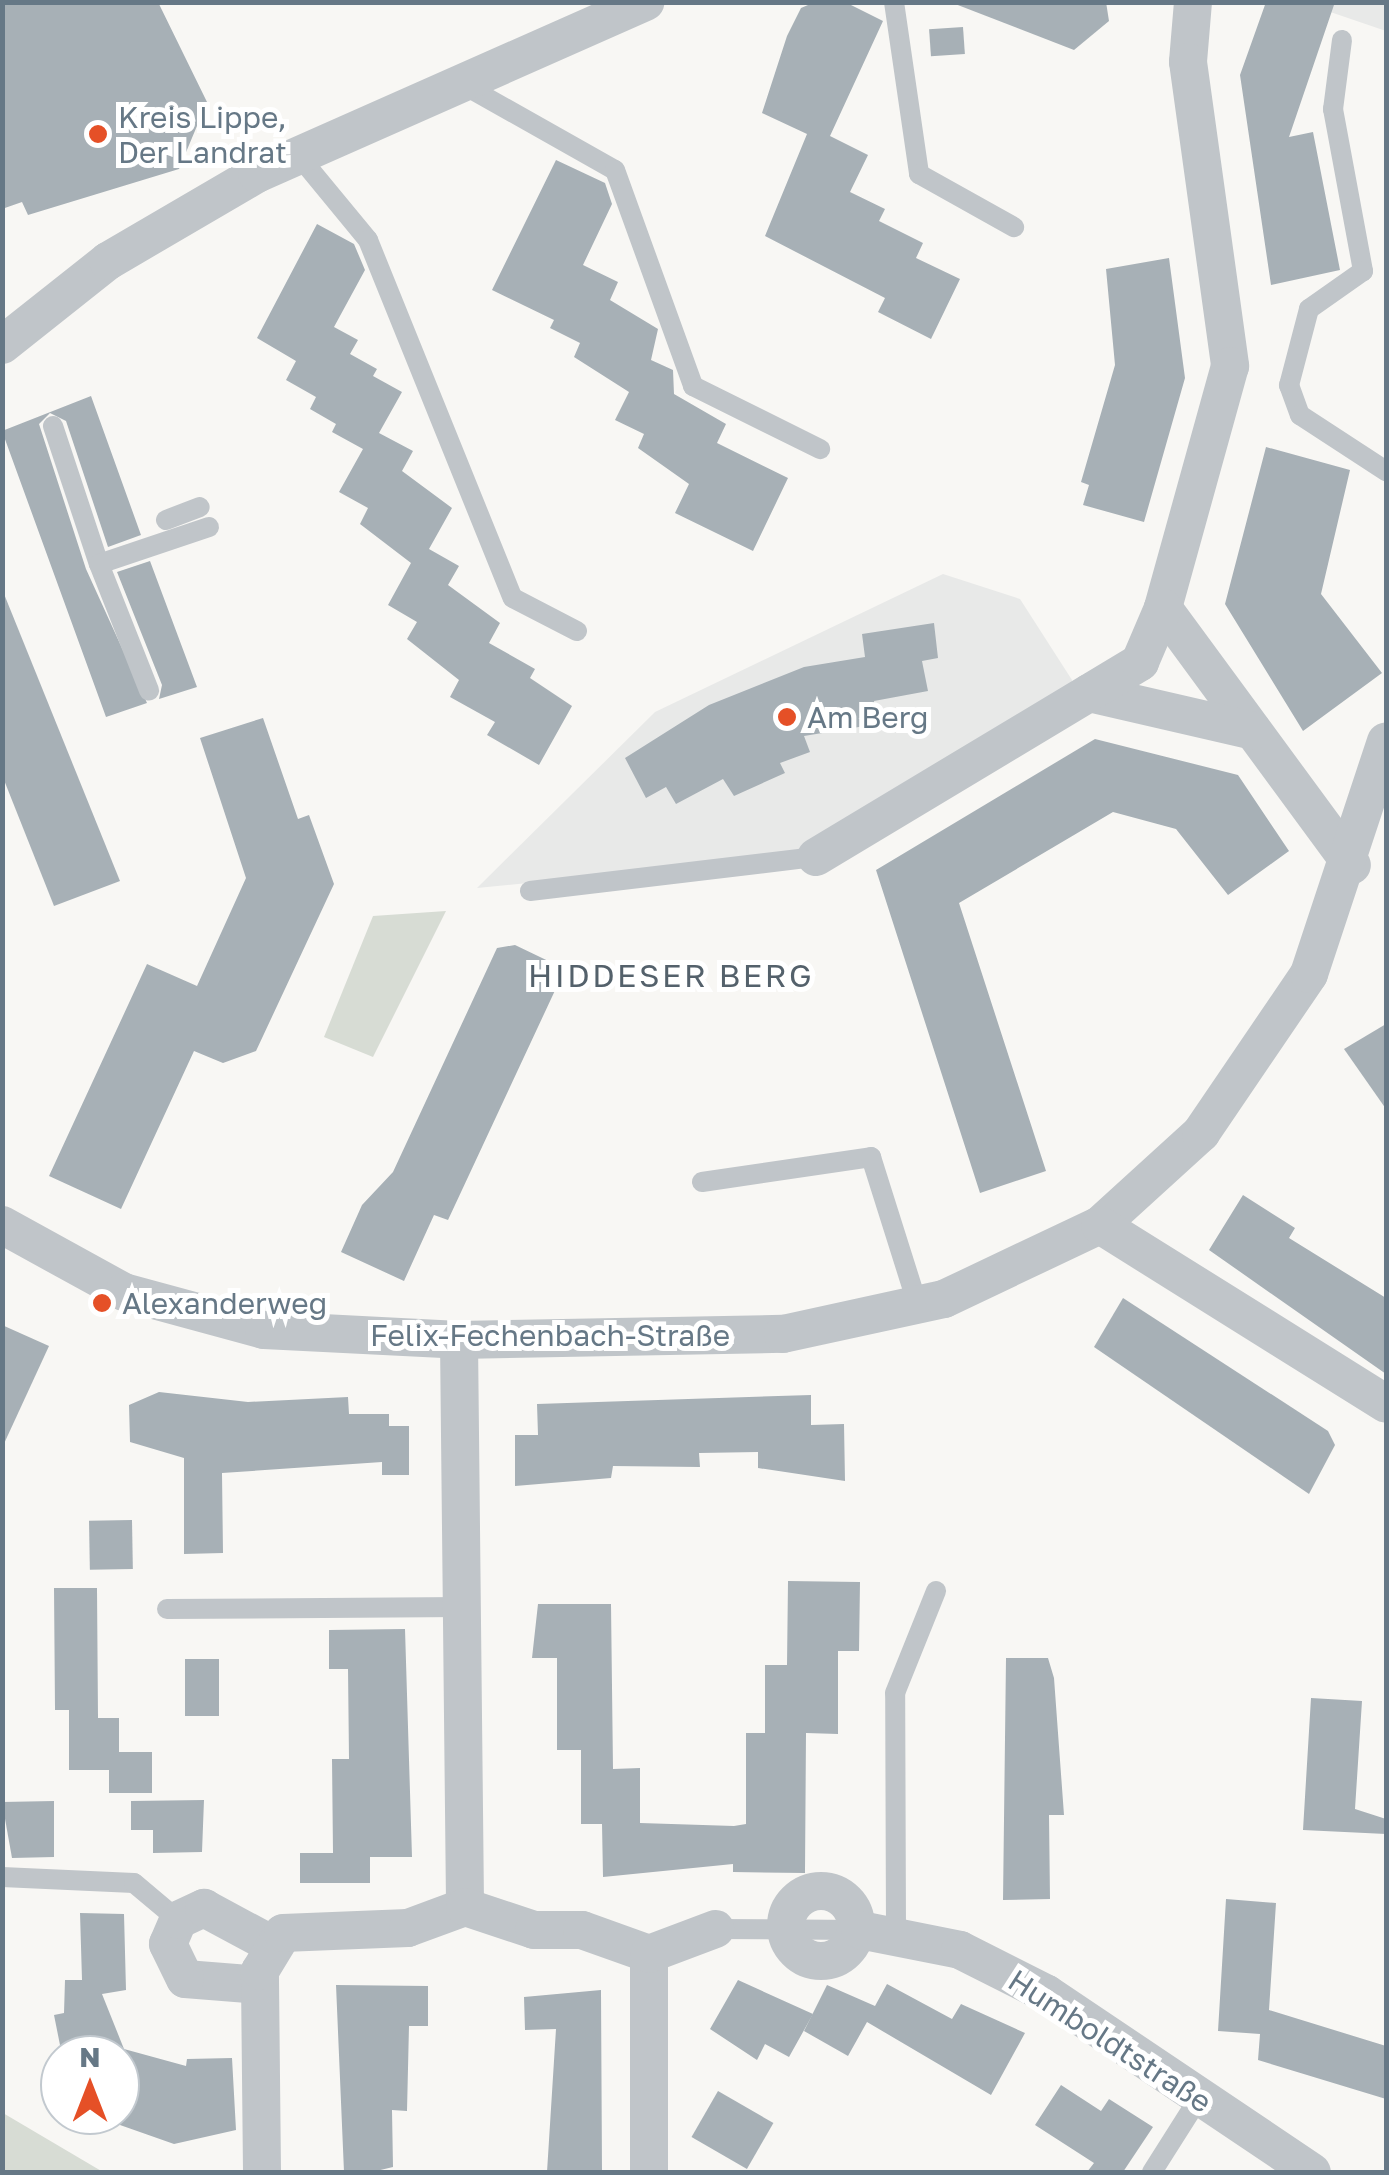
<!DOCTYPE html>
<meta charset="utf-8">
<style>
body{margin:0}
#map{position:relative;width:1389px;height:2175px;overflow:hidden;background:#f8f7f4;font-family:"Golos Text",sans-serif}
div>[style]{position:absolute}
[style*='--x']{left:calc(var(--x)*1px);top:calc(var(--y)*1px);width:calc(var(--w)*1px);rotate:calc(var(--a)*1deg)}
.built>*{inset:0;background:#e8e9e8}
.green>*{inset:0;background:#d7dcd4}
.building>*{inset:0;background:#a7b0b6;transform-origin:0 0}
.lane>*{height:20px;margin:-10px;padding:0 10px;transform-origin:10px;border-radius:10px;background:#c0c5c9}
.street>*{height:38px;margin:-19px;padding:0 19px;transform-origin:19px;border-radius:19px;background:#c0c5c9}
.street>.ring{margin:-19px;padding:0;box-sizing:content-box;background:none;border:38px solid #c0c5c9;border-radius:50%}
.dots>*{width:28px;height:28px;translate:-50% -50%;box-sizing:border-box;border:5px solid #fff;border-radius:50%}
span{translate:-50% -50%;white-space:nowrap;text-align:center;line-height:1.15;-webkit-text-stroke:10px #fff;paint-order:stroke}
.poi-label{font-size:30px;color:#667886}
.left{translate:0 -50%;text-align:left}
.street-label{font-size:30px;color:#667886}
.neighbourhood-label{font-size:32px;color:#54616b;letter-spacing:2.5px}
.frame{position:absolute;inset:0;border:5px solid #667886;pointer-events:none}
.north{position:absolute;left:40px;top:2035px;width:100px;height:100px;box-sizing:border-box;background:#fff;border:2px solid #c2c9cf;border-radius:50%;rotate:0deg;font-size:28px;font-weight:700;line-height:40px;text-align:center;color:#667886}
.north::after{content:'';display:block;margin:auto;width:35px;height:45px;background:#e55027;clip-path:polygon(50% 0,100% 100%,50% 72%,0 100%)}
</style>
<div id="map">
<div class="built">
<i style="clip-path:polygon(1304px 3px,1386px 3px,1386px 31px)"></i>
<i style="clip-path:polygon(943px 574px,1020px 599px,1072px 680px,1070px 695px,799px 856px,477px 888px,655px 712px)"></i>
</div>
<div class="green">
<i style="clip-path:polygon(446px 911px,373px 1057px,324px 1037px,373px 916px)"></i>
<i style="clip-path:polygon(3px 2113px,103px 2172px,3px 2172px)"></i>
</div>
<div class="building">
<i style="clip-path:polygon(2px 2px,158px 2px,207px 102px,179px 169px,28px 215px,22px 202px,2px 209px)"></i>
<i style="clip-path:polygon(815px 2px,845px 2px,883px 21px,830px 136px,868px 155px,850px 192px,885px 209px,879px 221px,923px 243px,916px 258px,960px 279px,931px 339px,878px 312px,885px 298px,765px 236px,807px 134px,762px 113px,787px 36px,801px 8px)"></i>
<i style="clip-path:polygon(950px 2px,1106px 2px,1109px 21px,1074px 50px)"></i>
<i style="clip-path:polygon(1266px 2px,1335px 2px,1289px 137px,1313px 132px,1340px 270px,1271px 285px,1240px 75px)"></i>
<i style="left:963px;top:27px;width:27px;height:34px;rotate:86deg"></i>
<i style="clip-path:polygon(556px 160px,605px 183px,612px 204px,583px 265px,618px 282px,610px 300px,658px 329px,651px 360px,673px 370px,674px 394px,726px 424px,717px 443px,788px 478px,753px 551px,675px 513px,689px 484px,638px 448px,644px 434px,615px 420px,629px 392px,574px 357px,580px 343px,550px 328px,554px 320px,492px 290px)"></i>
<i style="clip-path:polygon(317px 224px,354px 244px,365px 270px,334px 327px,358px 340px,350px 354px,377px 369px,373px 376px,402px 392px,379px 433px,413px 451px,402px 471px,452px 508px,429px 549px,459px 566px,448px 585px,500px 623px,489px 643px,535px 669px,530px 678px,572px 706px,539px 765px,487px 735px,495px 722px,450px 697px,459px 680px,407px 639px,417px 622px,388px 605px,411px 563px,360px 524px,368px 508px,339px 492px,363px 449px,332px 432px,336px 424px,310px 409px,316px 397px,286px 380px,296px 361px,257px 338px)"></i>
<i style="clip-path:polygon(1169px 258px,1185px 378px,1144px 522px,1083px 505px,1089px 485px,1081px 482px,1115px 365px,1106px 269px)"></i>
<i style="clip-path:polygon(91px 396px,141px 535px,108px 547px,66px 421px,50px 413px,39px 424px,86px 569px,147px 703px,106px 717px,2px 431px)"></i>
<i style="clip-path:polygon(1266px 447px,1350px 470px,1321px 594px,1382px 673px,1303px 731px,1225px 604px)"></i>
<i style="clip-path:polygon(150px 561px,197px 687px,159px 699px,162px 685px,117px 572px)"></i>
<i style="clip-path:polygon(2px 589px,120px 881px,54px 906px,2px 775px)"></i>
<i style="clip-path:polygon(934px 623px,938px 658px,922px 661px,928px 691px,874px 701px,877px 724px,804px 736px,810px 752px,780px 763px,785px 773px,734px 796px,723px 779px,676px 804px,666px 787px,646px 798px,625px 758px,709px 705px,804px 667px,865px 657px,862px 634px)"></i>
<i style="clip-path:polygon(263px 718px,298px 819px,309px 815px,334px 884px,256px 1051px,223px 1063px,194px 1051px,121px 1209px,49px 1176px,147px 964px,197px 986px,246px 878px,200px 738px)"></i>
<i style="clip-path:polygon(1095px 739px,1238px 775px,1289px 851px,1228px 895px,1176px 829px,1113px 812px,959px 903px,1046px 1171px,980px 1193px,876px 870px)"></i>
<i style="clip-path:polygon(515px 945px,565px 969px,448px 1220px,434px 1215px,404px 1281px,341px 1252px,362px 1205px,393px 1172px,497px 948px)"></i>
<i style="clip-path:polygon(1386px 1024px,1386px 1109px,1344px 1049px)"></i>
<i style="clip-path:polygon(1243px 1195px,1295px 1228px,1289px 1238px,1386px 1298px,1386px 1374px,1209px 1250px)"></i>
<i style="clip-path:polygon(1123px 1298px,1328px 1431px,1335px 1445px,1309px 1494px,1094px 1347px)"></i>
<i style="clip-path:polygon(2px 1325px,49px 1346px,2px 1448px)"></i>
<i style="clip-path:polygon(159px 1392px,248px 1402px,348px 1397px,349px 1414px,389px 1414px,389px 1426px,409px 1426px,409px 1475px,382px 1475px,382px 1462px,222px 1473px,223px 1553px,184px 1554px,184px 1458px,130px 1442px,129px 1405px)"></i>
<i style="clip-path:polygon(811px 1395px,811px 1425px,844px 1424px,845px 1481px,758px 1468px,758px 1452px,699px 1453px,700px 1467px,613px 1466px,611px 1478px,515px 1486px,515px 1435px,538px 1435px,537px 1404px)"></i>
<i style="left:132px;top:1520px;width:49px;height:43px;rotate:89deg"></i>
<i style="clip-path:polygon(788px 1581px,860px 1582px,859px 1651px,838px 1651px,838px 1734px,806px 1733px,805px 1873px,733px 1872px,733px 1864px,603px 1877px,602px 1824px,581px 1824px,581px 1750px,557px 1750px,557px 1658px,532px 1658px,538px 1604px,611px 1604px,613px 1769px,640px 1768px,640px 1823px,734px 1826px,746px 1824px,746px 1733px,765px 1733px,765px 1665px,787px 1665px)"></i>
<i style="clip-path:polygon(54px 1588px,97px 1588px,98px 1718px,119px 1718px,119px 1752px,152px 1752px,152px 1793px,109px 1793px,109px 1770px,69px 1770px,69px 1710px,55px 1710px)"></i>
<i style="clip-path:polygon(405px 1629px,412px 1857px,370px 1857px,370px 1883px,300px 1883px,300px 1853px,333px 1853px,332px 1759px,349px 1759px,348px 1669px,329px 1669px,329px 1630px)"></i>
<i style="clip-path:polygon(1006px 1658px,1048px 1658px,1054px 1678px,1064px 1815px,1049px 1815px,1050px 1899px,1003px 1900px)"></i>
<i style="left:185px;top:1659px;width:34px;height:57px"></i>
<i style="clip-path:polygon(1311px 1698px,1362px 1701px,1355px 1809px,1386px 1819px,1386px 1834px,1303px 1830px)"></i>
<i style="clip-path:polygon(204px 1800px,202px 1852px,153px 1853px,153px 1830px,131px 1830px,131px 1801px)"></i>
<i style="clip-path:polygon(54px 1801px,54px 1857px,12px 1858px,2px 1802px)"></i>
<i style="clip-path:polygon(1226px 1899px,1276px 1903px,1269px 2010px,1386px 2046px,1386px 2099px,1258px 2060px,1260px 2034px,1218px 2031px)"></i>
<i style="clip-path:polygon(80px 1913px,124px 1914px,126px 1990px,102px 1994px,124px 2049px,186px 2066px,187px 2059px,232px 2058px,236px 2130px,174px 2144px,120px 2125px,120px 2055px,62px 2055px,54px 2015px,64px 2013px,65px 1980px,82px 1980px)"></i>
<i style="clip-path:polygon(738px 1980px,813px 2014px,789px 2057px,765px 2044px,757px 2060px,710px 2029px)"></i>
<i style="clip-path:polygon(887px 1984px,952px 2019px,961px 2004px,1025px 2033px,991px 2095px,867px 2022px,848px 2056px,804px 2031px,827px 1985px,875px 2006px)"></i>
<i style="clip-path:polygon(336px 1985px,428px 1986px,428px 2026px,409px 2026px,407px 2111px,392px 2110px,393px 2167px,372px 2172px,344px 2172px)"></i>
<i style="clip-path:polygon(601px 1990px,602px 2172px,547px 2172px,556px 2029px,525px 2030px,524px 1997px)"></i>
<i style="clip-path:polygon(1061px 2085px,1101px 2111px,1109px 2099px,1153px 2127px,1123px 2172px,1087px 2172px,1094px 2163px,1035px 2125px)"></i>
<i style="left:718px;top:2091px;width:64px;height:53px;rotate:30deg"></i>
</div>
<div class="lane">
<i style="--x:894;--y:2;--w:174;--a:81.7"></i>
<i style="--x:919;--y:174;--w:109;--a:29.2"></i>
<i style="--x:1342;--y:40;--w:70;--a:97.4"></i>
<i style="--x:1333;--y:109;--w:165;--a:79.5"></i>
<i style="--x:1363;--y:271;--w:66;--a:144.9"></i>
<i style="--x:1309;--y:309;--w:79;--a:104.7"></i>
<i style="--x:1289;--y:385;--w:32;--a:70"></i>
<i style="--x:1300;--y:415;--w:103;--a:33.1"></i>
<i style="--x:464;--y:85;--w:173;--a:29.4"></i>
<i style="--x:615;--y:170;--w:230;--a:70.1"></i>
<i style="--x:693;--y:386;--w:142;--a:26.4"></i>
<i style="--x:298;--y:155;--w:110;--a:50.5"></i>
<i style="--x:368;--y:240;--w:386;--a:68"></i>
<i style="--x:513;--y:598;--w:72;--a:27.3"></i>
<i style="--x:53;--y:426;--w:145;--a:71.6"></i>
<i style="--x:99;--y:564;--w:116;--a:-18.6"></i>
<i style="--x:166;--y:520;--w:36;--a:-21"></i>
<i style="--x:99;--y:564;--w:136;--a:68.4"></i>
<i style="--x:530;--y:891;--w:288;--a:-6.8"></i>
<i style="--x:702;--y:1182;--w:171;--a:-8.4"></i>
<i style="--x:871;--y:1157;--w:156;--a:72.5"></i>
<i style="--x:167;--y:1609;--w:296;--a:-0.4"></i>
<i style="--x:2;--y:1877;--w:132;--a:2.6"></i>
<i style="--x:134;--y:1883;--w:57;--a:40.1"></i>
<i style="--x:715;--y:1929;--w:145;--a:0.4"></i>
<i style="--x:896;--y:1931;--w:238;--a:-90.2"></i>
<i style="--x:895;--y:1693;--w:110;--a:-68.1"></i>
<i style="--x:1152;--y:2172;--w:88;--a:-57.6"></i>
</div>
<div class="street">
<i style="--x:1193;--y:2;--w:60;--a:94.8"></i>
<i style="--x:1188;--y:62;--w:307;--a:82.1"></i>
<i style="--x:1230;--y:366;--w:251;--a:105.5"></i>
<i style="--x:1163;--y:608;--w:319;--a:53.7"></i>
<i style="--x:2;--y:345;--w:135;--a:-38.4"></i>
<i style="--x:108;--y:261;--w:173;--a:-30.3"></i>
<i style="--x:257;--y:174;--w:425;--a:-23.9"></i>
<i style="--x:1089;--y:693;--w:168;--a:13"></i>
<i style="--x:816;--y:857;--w:378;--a:-31"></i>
<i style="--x:1140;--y:662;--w:59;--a:-66.9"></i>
<i style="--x:2;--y:1225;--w:139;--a:28.8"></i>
<i style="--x:124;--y:1292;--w:145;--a:15.2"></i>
<i style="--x:264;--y:1330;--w:195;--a:2.9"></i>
<i style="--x:459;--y:1340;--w:324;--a:-1.1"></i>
<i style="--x:783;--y:1334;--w:165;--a:-12.3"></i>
<i style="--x:944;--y:1299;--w:173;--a:-25.4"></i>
<i style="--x:1100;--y:1225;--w:137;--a:-42.3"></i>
<i style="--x:1201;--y:1133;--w:192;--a:-55.8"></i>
<i style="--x:1309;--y:974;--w:245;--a:-71.7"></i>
<i style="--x:1100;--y:1225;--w:337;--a:32"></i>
<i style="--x:459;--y:1340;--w:567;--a:89.39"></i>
<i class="ring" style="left:786px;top:1891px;width:32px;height:32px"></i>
<i style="--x:860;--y:1930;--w:102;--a:11.3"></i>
<i style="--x:960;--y:1950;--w:97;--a:26.8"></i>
<i style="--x:1047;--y:1994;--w:319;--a:33.9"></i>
<i style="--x:649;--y:1954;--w:218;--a:90"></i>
<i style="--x:260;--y:1985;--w:75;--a:-175.4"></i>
<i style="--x:185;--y:1979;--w:39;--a:-116"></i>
<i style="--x:168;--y:1944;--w:26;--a:-67"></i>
<i style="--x:178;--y:1920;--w:29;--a:-25"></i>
<i style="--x:204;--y:1908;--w:74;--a:28.3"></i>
<i style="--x:262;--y:2172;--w:201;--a:-90.6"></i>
<i style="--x:260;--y:1971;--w:44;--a:-58.8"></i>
<i style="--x:283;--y:1933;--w:125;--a:-2.3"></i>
<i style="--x:408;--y:1928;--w:61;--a:-20.2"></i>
<i style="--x:465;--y:1907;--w:73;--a:18.4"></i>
<i style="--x:534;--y:1930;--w:48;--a:0"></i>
<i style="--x:582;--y:1930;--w:71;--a:19.7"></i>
<i style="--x:649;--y:1954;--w:71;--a:-20.7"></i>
</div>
<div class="dots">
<i style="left:98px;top:134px;background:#e55027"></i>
<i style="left:787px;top:717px;background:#e55027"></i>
<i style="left:102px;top:1303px;background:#e55027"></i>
</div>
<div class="poi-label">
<span class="left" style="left:118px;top:134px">Kreis Lippe,<br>Der Landrat</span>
<span class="left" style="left:807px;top:717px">Am Berg</span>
<span class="left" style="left:122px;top:1303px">Alexanderweg</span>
</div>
<div class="street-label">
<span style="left:550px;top:1335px">Felix-Fechenbach-Straße</span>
<span style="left:1110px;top:2041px;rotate:33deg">Humboldtstraße</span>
</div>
<div class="neighbourhood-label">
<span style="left:671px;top:975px">HIDDESER BERG</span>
</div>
<div class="frame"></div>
<div class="north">N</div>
</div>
